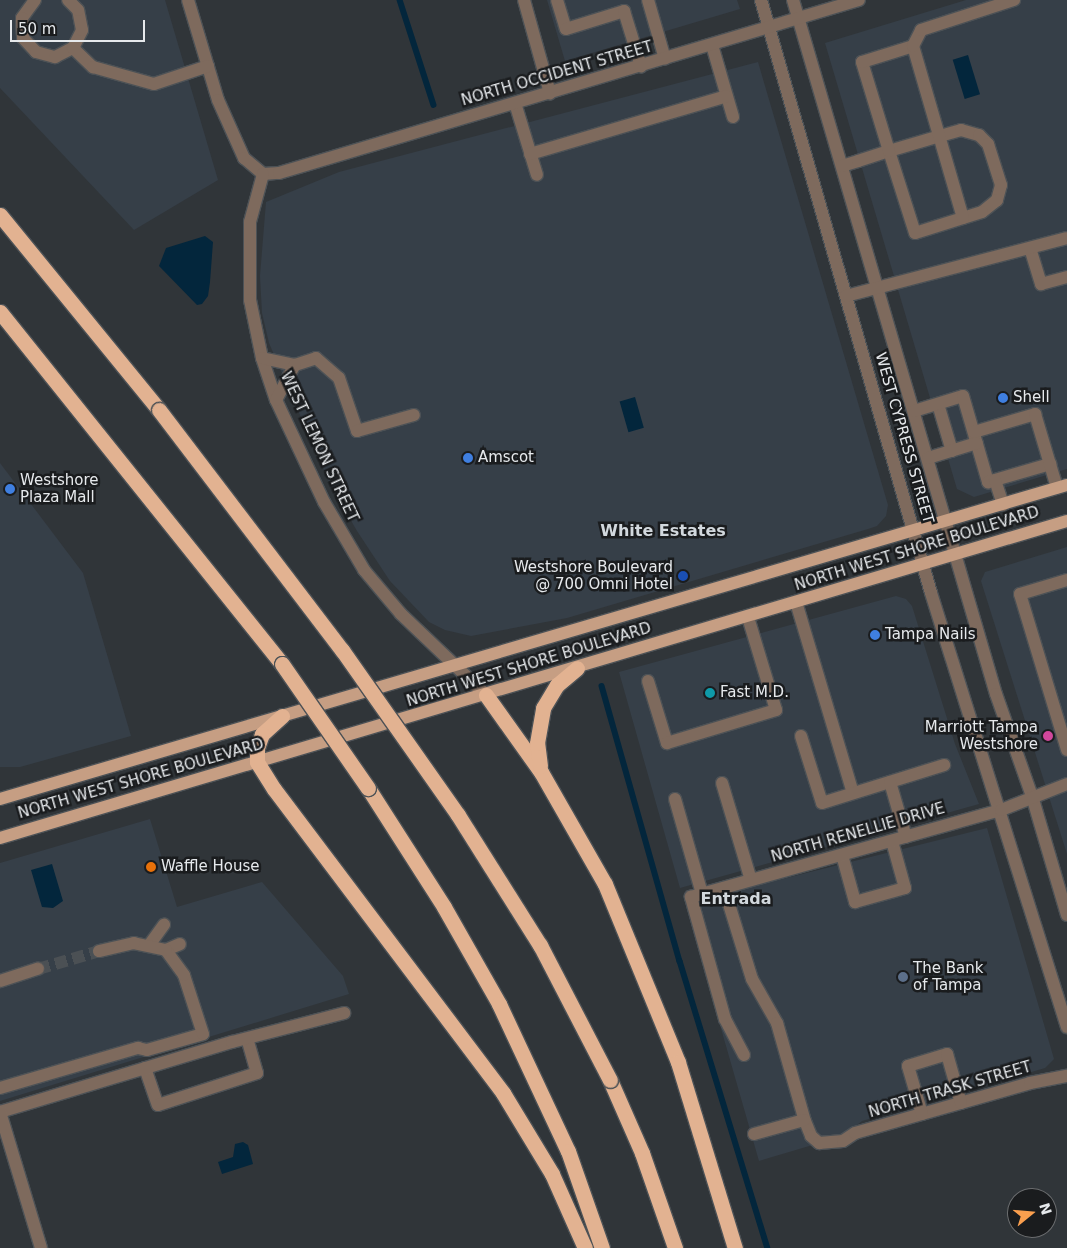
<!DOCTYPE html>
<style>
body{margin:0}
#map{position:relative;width:1067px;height:1248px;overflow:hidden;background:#303539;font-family:"DejaVu Sans",sans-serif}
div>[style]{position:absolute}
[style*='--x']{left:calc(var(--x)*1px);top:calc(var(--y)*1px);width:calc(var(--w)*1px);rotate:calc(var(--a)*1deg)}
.built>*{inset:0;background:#363f48}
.water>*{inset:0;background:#03263c;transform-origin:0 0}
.stream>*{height:5.5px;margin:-2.75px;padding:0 2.75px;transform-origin:2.75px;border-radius:2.75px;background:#03263c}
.minor-tunnel>*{height:12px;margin-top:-6px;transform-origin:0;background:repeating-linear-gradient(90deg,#4b5054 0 12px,transparent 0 18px)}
.roads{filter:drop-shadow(1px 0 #4d5256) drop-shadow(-1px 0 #4d5256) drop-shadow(0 1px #4d5256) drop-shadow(0 -1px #4d5256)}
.minor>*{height:12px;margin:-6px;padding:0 6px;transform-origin:6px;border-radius:6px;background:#7e6a5d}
.major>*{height:12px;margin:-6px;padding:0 6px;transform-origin:6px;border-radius:6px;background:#c69e83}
.highway>*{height:15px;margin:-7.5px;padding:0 7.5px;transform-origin:7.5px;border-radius:7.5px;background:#e2b291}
.bridges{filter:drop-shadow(1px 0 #4d5256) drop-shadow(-1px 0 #4d5256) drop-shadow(0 1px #4d5256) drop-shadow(0 -1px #4d5256)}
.highway-bridge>*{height:15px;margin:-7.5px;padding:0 7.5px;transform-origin:7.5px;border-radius:7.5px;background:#e2b291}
.dots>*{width:14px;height:14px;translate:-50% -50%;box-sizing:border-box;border:2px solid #1a1c1e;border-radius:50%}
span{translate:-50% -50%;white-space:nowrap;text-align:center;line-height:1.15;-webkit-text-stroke:5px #1a1c1e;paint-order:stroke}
.street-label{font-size:15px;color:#e6e9ec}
.poi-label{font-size:15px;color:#e6e9ec}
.left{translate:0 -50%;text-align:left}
.right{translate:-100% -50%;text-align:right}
.neighbourhood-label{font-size:16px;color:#d2d8dd;font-weight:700}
.north{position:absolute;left:1007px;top:1188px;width:50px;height:50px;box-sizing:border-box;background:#1a1c1e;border:1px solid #6c6e70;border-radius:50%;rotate:73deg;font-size:14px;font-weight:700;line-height:20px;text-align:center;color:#e6e9ec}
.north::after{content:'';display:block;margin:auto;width:18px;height:22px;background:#fa9f4e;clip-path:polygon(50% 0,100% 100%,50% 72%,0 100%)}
.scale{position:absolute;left:10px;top:20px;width:135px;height:22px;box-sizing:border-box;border:2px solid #e6e9ec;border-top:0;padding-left:6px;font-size:15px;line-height:18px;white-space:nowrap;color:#e6e9ec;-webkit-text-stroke:4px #1a1c1e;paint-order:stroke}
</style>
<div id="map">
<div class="built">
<i style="clip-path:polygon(0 0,165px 0,218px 180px,134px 230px,0 88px)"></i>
<i style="clip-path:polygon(547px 0,737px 0,740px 9px,565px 61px)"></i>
<i style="clip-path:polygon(966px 0,1067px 0,1067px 469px,974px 497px,957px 489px,825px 43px)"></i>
<i style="clip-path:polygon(758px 62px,888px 505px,886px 516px,877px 526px,868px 529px,567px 618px,471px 636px,445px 630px,429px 622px,390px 581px,357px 531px,329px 482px,269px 343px,262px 313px,260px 276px,266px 202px,339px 172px)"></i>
<i style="clip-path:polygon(0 463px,83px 573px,131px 736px,20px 767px,0 767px)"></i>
<i style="clip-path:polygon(1067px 547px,1067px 854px,981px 581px,985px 572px)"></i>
<i style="clip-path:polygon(896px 596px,906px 599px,912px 606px,955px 744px,979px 804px,680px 888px,619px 672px)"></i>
<i style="clip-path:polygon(150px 819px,177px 907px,262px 882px,343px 976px,349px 994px,0 1101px,0 863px)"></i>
<i style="clip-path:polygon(987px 828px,1054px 1059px,1045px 1068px,862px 1121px,843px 1136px,759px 1161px,685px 903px)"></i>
</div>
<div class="water">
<i style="left:968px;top:55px;width:41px;height:16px;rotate:73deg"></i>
<i style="clip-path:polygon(205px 236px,213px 242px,210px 282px,208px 296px,202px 304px,197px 305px,159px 266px,166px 248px)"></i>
<i style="left:635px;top:397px;width:32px;height:16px;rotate:74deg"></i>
<i style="clip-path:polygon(52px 864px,63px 901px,53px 908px,42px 907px,31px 870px)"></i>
<i style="clip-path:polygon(243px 1142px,248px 1145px,253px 1164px,222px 1174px,218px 1162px,233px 1157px,235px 1144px)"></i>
</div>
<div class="stream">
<i style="--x:400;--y:0;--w:110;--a:72.1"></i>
<i style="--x:602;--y:686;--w:286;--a:74.2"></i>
<i style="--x:680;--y:961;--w:300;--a:73"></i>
</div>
<div class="minor-tunnel">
<i style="--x:38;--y:969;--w:64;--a:-16.4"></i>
</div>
<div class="roads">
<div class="minor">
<i style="--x:35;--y:0;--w:22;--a:126"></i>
<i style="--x:22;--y:18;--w:20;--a:87"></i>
<i style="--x:23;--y:38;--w:19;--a:47"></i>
<i style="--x:36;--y:52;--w:20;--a:15"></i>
<i style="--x:55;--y:57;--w:20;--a:-27"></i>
<i style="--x:73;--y:48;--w:20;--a:-63"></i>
<i style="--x:82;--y:30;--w:20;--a:-101"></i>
<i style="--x:78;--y:10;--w:14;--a:-135"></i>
<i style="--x:188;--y:0;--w:104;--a:73.3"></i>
<i style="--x:218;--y:100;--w:64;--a:65.9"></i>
<i style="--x:244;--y:158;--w:25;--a:40"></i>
<i style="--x:524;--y:0;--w:97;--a:74.4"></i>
<i style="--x:557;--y:0;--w:30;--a:73"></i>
<i style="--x:566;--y:29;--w:61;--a:-17.2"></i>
<i style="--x:624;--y:11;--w:58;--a:72.8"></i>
<i style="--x:648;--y:0;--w:61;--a:73.9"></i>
<i style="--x:761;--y:0;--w:617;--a:74"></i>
<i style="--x:931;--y:593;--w:455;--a:72.6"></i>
<i style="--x:793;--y:0;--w:723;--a:73.7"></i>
<i style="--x:996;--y:694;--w:108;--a:70.6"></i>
<i style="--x:1032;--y:796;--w:124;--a:73.6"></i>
<i style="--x:712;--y:45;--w:75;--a:73.7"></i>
<i style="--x:73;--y:48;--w:28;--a:44"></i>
<i style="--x:93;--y:67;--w:63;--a:15.6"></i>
<i style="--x:154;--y:84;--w:57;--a:-18.4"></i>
<i style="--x:515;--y:103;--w:75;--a:73"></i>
<i style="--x:530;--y:154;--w:205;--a:-16.4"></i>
<i style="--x:842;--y:166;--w:17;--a:-17"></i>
<i style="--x:858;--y:161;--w:33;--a:-18"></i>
<i style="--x:889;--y:151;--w:53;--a:-16.4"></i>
<i style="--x:940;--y:136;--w:22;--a:-16"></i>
<i style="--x:961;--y:130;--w:19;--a:16"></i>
<i style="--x:979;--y:135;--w:13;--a:45"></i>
<i style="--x:988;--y:144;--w:43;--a:72.4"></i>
<i style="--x:1001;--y:185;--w:16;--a:105"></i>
<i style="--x:997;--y:200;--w:19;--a:141"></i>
<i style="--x:982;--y:212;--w:70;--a:162.6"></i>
<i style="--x:915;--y:233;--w:86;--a:-107.6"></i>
<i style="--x:889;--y:151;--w:93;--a:-106.9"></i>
<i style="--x:862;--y:62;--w:53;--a:-17.4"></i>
<i style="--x:263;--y:174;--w:16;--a:-4"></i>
<i style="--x:279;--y:173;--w:605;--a:-16.61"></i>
<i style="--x:263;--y:174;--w:50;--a:105.2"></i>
<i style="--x:250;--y:222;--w:78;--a:90"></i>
<i style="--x:250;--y:300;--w:59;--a:78.3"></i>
<i style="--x:262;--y:358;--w:44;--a:71.6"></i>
<i style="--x:276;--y:400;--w:113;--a:64.8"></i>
<i style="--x:324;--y:502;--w:79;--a:59.5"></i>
<i style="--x:364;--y:570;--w:57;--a:49.9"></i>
<i style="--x:401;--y:614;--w:117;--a:43.6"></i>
<i style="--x:963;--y:218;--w:179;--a:-106.2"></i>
<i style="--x:913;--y:46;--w:18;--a:-63"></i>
<i style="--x:921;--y:30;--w:98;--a:-17.9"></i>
<i style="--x:1030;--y:248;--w:38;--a:73"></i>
<i style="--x:1041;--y:284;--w:27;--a:-15"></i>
<i style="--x:846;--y:296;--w:228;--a:-14.7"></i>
<i style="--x:262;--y:358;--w:34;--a:12"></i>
<i style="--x:295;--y:365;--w:22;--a:-18"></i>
<i style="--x:316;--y:358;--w:30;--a:41"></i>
<i style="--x:339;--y:378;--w:56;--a:71.2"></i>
<i style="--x:357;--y:431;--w:59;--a:-15.7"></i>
<i style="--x:276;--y:400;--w:40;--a:-62"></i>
<i style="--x:938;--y:404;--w:49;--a:73.4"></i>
<i style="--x:914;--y:411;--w:51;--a:-17"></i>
<i style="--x:963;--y:396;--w:90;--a:73.8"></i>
<i style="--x:988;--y:482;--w:65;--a:-16.2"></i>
<i style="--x:974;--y:432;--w:64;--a:-16.4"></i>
<i style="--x:1035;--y:414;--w:77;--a:73.4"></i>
<i style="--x:928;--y:458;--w:51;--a:-17"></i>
<i style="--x:995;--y:480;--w:26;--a:72"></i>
<i style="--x:1067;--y:580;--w:49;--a:163.4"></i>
<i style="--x:1020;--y:594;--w:163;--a:73.2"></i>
<i style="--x:796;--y:602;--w:199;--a:73.4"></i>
<i style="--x:648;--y:681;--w:65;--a:73"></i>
<i style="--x:667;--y:743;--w:114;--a:-16.8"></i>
<i style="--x:776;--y:710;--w:97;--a:-106.8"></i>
<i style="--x:801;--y:736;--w:70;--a:72.6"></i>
<i style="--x:822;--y:803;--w:128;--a:-17.3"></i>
<i style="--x:890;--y:782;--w:57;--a:73.8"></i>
<i style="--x:722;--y:783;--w:101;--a:73.4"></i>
<i style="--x:675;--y:799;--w:99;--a:74.1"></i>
<i style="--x:842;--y:855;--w:49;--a:74.5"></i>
<i style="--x:855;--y:902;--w:52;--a:-15.6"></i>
<i style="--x:905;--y:888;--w:49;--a:-105.5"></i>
<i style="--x:724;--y:888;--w:95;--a:72.9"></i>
<i style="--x:752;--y:979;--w:51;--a:60.4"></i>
<i style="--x:777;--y:1023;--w:102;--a:74.1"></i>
<i style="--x:805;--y:1121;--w:16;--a:68"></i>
<i style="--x:811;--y:1136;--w:11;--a:41"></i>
<i style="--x:819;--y:1143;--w:24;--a:-5"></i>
<i style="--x:843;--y:1141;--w:14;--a:-34"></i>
<i style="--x:855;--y:1133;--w:182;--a:-15.9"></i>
<i style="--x:1030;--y:1083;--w:38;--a:-11"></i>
<i style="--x:150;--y:944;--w:24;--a:-54"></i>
<i style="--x:166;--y:950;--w:15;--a:-23"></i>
<i style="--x:0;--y:981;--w:40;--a:-18"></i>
<i style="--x:744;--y:1055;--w:41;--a:-117.8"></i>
<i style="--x:725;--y:1019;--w:127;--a:-105.6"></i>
<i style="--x:691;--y:897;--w:322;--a:-15.7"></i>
<i style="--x:1001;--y:810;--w:71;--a:-21.5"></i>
<i style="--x:145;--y:1068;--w:39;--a:71"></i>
<i style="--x:158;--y:1105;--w:104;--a:-17.9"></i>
<i style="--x:257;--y:1073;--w:35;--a:-106"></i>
<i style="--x:0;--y:1088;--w:144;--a:-16.2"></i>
<i style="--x:138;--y:1048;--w:9;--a:13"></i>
<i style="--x:147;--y:1050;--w:58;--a:-15.9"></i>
<i style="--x:203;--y:1034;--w:62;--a:-107.9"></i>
<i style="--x:184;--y:975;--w:31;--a:-126"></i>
<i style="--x:166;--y:950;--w:33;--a:-168"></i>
<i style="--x:134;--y:943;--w:36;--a:167"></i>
<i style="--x:0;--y:1112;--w:242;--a:-16.8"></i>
<i style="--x:232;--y:1042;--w:116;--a:-14.5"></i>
<i style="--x:0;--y:1112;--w:142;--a:73.2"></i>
<i style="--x:922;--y:1114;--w:50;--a:-106.3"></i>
<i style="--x:908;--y:1066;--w:41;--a:-17.1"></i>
<i style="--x:947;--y:1054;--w:51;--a:74.1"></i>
<i style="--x:754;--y:1134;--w:52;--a:-15.6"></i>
</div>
<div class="major">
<i style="--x:0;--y:799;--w:1112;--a:-16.4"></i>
<i style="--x:0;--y:838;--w:1113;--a:-16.55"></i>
</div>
<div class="highway">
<i style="--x:0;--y:215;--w:252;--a:50.8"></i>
<i style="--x:0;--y:312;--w:451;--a:51.3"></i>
<i style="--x:486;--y:695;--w:95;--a:54.5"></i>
<i style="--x:541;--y:772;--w:129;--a:60.3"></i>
<i style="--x:605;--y:884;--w:192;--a:67.7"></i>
<i style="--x:678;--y:1062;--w:195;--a:73"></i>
<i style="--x:282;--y:716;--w:27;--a:138"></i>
<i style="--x:262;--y:734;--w:15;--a:110"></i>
<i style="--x:257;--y:748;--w:14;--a:90"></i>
<i style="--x:257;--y:762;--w:32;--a:58"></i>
<i style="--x:274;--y:789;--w:381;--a:53"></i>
<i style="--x:503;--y:1093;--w:95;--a:58.8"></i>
<i style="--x:552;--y:1174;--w:81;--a:66"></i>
<i style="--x:540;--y:766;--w:23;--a:-97"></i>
<i style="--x:537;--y:743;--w:36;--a:-80"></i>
<i style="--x:543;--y:708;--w:27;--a:-59"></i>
<i style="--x:557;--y:685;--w:26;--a:-40"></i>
<i style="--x:368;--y:788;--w:141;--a:57.4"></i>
<i style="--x:444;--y:907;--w:112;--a:60.4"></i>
<i style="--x:499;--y:1004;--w:162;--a:64.9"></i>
<i style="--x:568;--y:1151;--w:103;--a:70.7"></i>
<i style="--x:610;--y:1080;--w:80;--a:66.3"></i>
<i style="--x:642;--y:1153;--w:101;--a:70.8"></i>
</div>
</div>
<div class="bridges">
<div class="highway-bridge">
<i style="--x:159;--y:410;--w:302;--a:52.7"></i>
<i style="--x:342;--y:650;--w:202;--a:54.9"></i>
<i style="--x:458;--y:815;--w:154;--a:57.8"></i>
<i style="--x:540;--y:945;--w:152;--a:62.6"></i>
<i style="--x:282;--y:664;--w:151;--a:55.3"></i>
</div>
</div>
<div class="dots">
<i style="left:1003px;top:398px;background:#3f7fe0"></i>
<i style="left:468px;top:458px;background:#3f7fe0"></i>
<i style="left:10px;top:489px;background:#3f7fe0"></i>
<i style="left:683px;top:576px;background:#1a4fb4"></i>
<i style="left:875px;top:635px;background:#3f7fe0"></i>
<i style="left:710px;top:693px;background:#0f9aa8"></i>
<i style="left:1048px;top:736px;background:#d1479c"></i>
<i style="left:151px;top:867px;background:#e8710a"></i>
<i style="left:903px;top:977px;background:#5c6f8a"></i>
</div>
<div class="street-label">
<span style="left:557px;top:74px;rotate:-16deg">NORTH OCCIDENT STREET</span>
<span style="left:904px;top:438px;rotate:74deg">WEST CYPRESS STREET</span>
<span style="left:319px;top:447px;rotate:65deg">WEST LEMON STREET</span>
<span style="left:917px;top:549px;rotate:-17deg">NORTH WEST SHORE BOULEVARD</span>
<span style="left:529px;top:665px;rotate:-17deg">NORTH WEST SHORE BOULEVARD</span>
<span style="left:141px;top:779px;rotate:-16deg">NORTH WEST SHORE BOULEVARD</span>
<span style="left:858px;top:833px;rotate:-16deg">NORTH RENELLIE DRIVE</span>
<span style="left:950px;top:1090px;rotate:-16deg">NORTH TRASK STREET</span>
</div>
<div class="poi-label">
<span class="left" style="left:1013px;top:398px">Shell</span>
<span class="left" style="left:478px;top:458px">Amscot</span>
<span class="left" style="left:20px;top:489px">Westshore<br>Plaza Mall</span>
<span class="right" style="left:673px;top:576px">Westshore Boulevard<br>@ 700 Omni Hotel</span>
<span class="left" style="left:885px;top:635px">Tampa Nails</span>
<span class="left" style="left:720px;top:693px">Fast M.D.</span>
<span class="right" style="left:1038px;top:736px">Marriott Tampa<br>Westshore</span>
<span class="left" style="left:161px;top:867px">Waffle House</span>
<span class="left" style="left:913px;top:977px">The Bank<br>of Tampa</span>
</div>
<div class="neighbourhood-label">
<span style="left:663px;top:531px">White Estates</span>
<span style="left:736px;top:899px">Entrada</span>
</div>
<div class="north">N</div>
<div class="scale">50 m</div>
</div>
